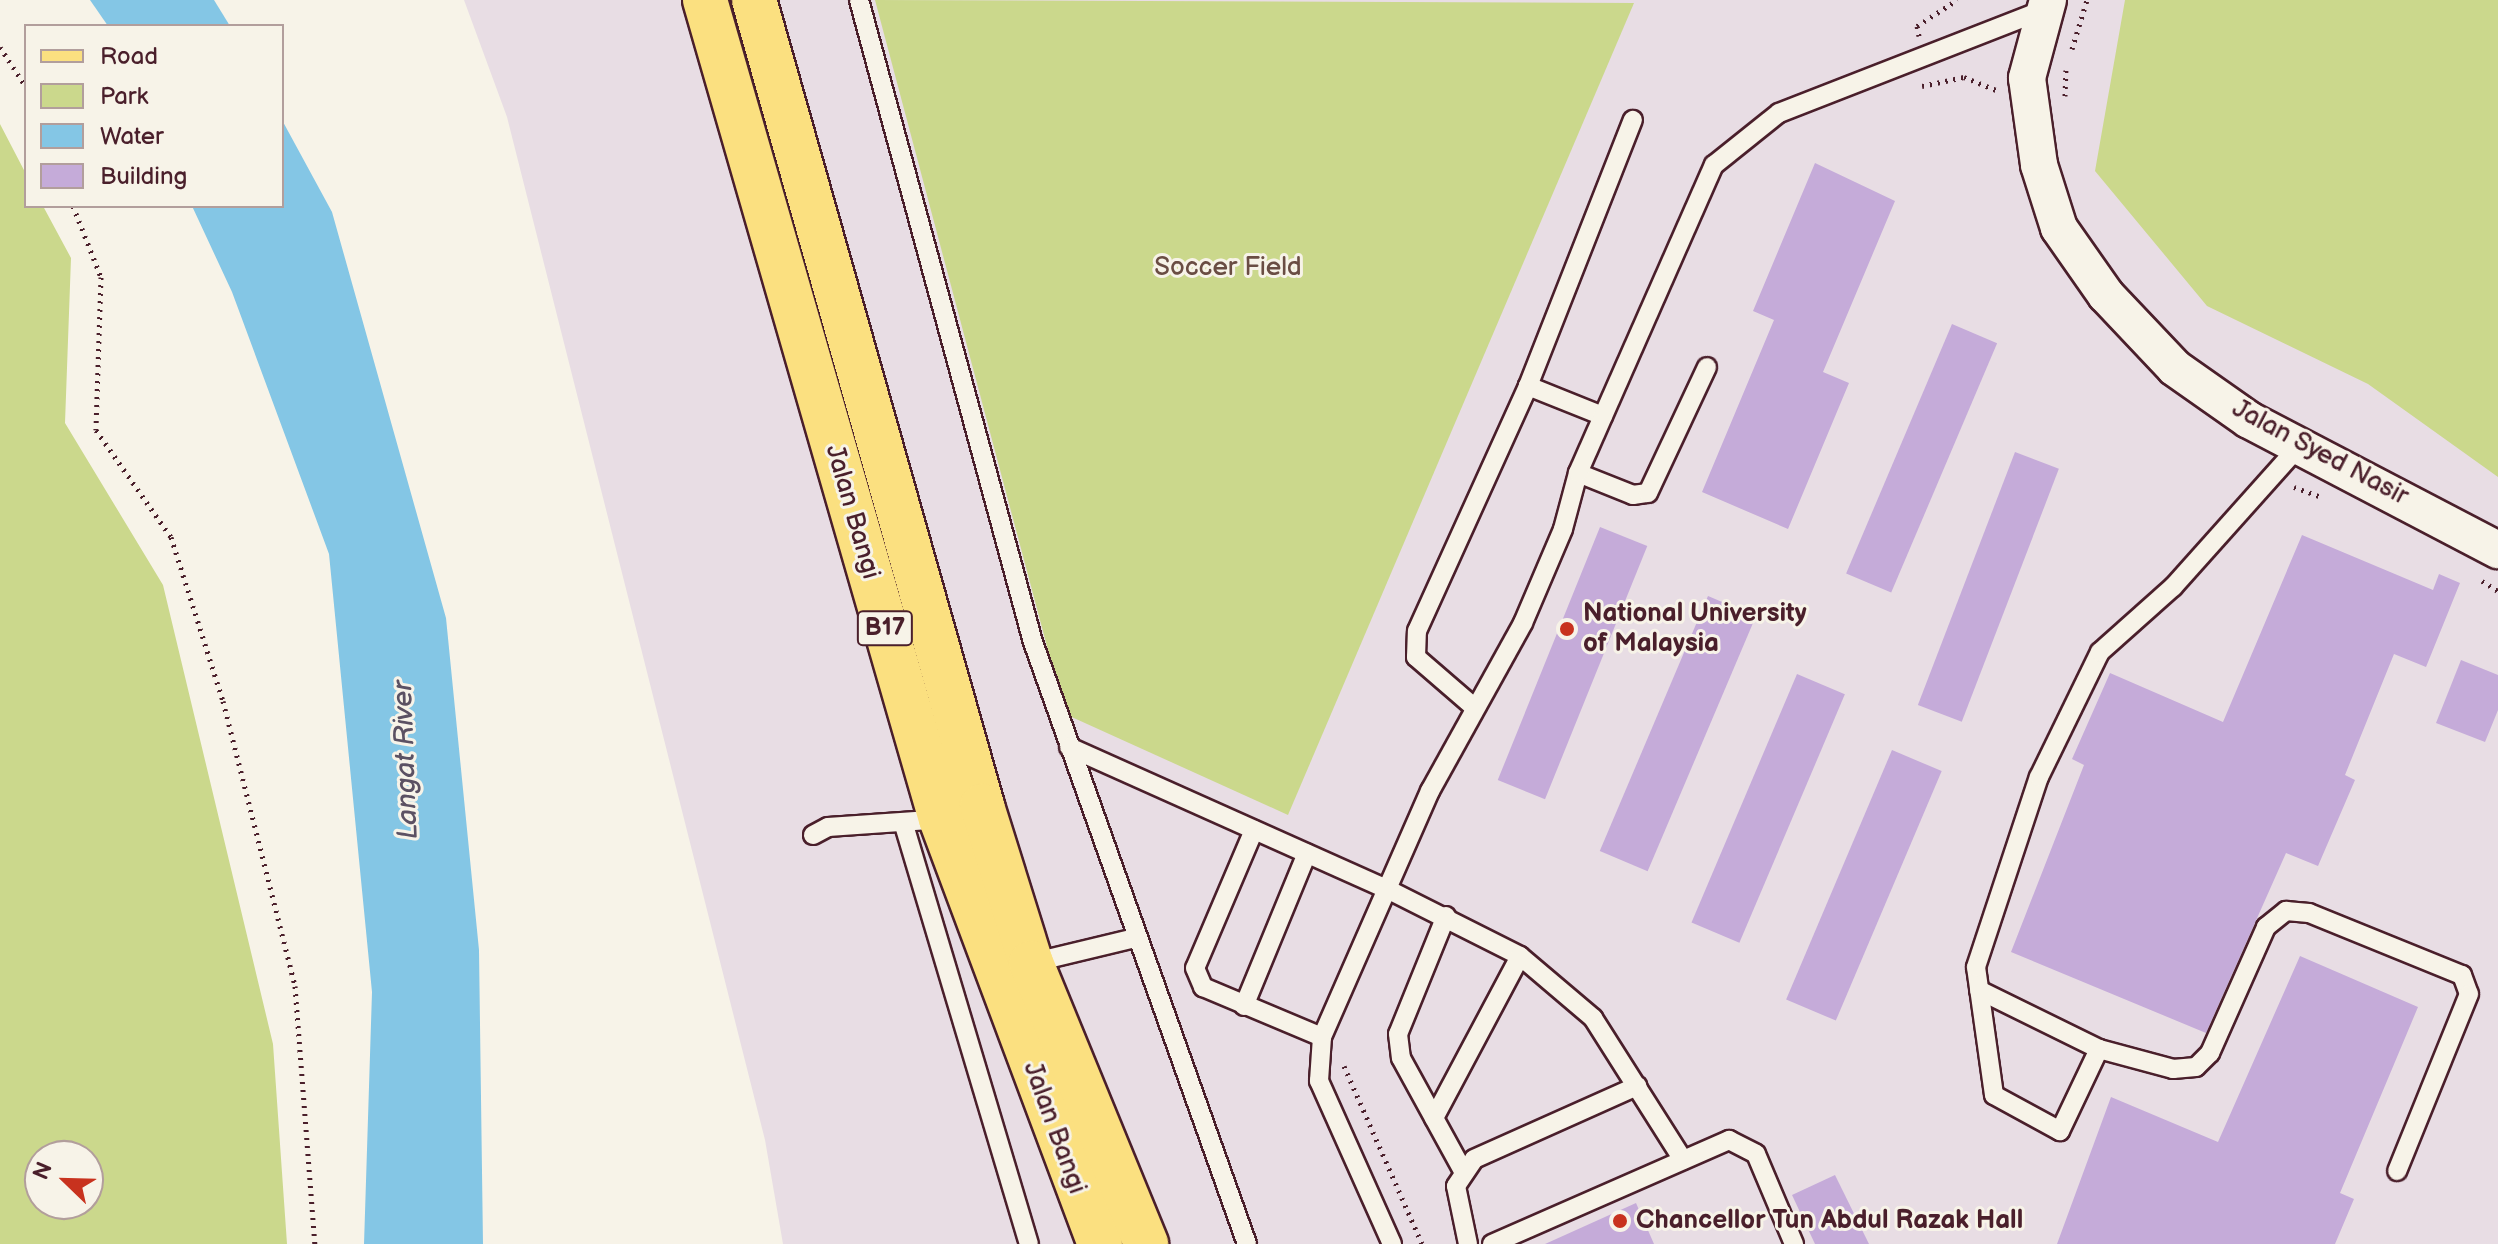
<!DOCTYPE html>
<style>
body{margin:0}
#map{position:relative;width:2498px;height:1244px;overflow:hidden;background:#f7f3e8;font-family:"Balsamiq Sans",sans-serif}
div>[style]{position:absolute}
[style*='--x']{left:calc(var(--x)*1px);top:calc(var(--y)*1px);width:calc(var(--w)*1px);rotate:calc(var(--a)*1deg)}
.built>*{inset:0;background:#e8dde4}
.green>*{inset:0;background:#cbd88c}
.water>*{inset:0;background:#84c6e5}
.building>*{inset:0;background:#c5abd9;transform-origin:0 0}
.path>*{height:5px;margin-top:-2.5px;transform-origin:0;background:repeating-linear-gradient(90deg,#4a1f2b 0 2px,transparent 0 8px)}
.roads{filter:drop-shadow(2px 0 #4a1f2b) drop-shadow(-2px 0 #4a1f2b) drop-shadow(0 2px #4a1f2b) drop-shadow(0 -2px #4a1f2b)}
.service>*{height:18px;margin:-9px;padding:0 9px;transform-origin:9px;border-radius:9px;background:#f7f3e8}
.minor>*{height:36px;margin:-18px;padding:0 18px;transform-origin:18px;border-radius:18px;background:#f7f3e8}
.primary>*{height:44px;margin:-22px;padding:0 22px;transform-origin:22px;border-radius:22px;background:#fbe080}
.dots>*{width:22px;height:22px;translate:-50% -50%;box-sizing:border-box;border:4px solid #f7f3e8;border-radius:50%}
span{translate:-50% -50%;white-space:nowrap;text-align:center;line-height:1.15;-webkit-text-stroke:6px #f7f3e8;paint-order:stroke}
.shield-label span{padding:2px 6px;background:#f7f3e8;border:2px solid;border-radius:6px;-webkit-text-stroke-width:0}
.shield-label{font-size:24px;color:#4a1f2b;font-weight:700}
.park-label{font-size:26px;color:#6a4d43}
.street-label{font-size:26px;color:#4a1f2b}
.poi-label{font-size:26px;color:#4a1f2b;font-weight:700}
.left{translate:0 -50%;text-align:left}
.water-label{font-size:28px;color:#5b5163;font-style:italic}
.legend{position:absolute;left:24px;top:24px;width:260px;height:184px;box-sizing:border-box;background:#f7f3e8;border:2px solid #b29e9c;margin:0;padding:10px 14px;list-style:none;font-size:24px;color:#4a1f2b}
.legend li{display:flex;align-items:center;gap:16px;height:40px}
.legend b{width:40px;border:2px solid #b29e9c}
.north{position:absolute;left:24px;top:1140px;width:80px;height:80px;box-sizing:border-box;background:#f7f3e8;border:2px solid #b29e9c;border-radius:50%;rotate:293deg;font-size:22px;font-weight:700;line-height:32px;text-align:center;color:#4a1f2b}
.north::after{content:'';display:block;margin:auto;width:28px;height:36px;background:#c8321e;clip-path:polygon(50% 0,100% 100%,50% 72%,0 100%)}
</style>
<div id="map">
<div class="built">
<i style="clip-path:polygon(464px 0,2498px 0,2498px 1244px,783px 1244px,765px 1140px,507px 117px)"></i>
</div>
<div class="green">
<i style="clip-path:polygon(875px 0,1634px 3px,1288px 815px,1065px 714px)"></i>
<i style="clip-path:polygon(2125px 0,2498px 0,2498px 477px,2368px 384px,2207px 306px,2095px 171px)"></i>
<i style="clip-path:polygon(evenodd,0 124px,26px 174px,26px 206px,43px 206px,71px 258px,65px 423px,163px 585px,273px 1044px,287px 1244px,0 1244px,0 124px,40px 1156px,88px 1156px,88px 1204px,40px 1204px,40px 1156px)"></i>
</div>
<div class="water">
<i style="clip-path:polygon(90px 0,214px 0,230px 26px,108px 26px)"></i>
<i style="clip-path:polygon(282px 120px,332px 212px,446px 618px,479px 950px,483px 1244px,364px 1244px,372px 992px,329px 554px,232px 292px,192px 206px,282px 206px)"></i>
</div>
<div class="building">
<i style="clip-path:polygon(1815px 163px,1895px 201px,1823px 372px,1849px 383px,1788px 529px,1702px 492px,1774px 320px,1753px 311px)"></i>
<i style="left:1952px;top:324px;width:49px;height:271px;rotate:23deg"></i>
<i style="left:2015px;top:452px;width:47px;height:271px;rotate:21deg"></i>
<i style="left:1600px;top:527px;width:51px;height:273px;rotate:22deg"></i>
<i style="clip-path:polygon(2302px 535px,2433px 590px,2439px 574px,2460px 583px,2426px 667px,2394px 654px,2345px 775px,2355px 780px,2318px 866px,2286px 853px,2206px 1033px,2011px 952px,2084px 765px,2072px 759px,2110px 673px,2223px 722px)"></i>
<i style="left:1708px;top:596px;width:52px;height:277px;rotate:23deg"></i>
<i style="clip-path:polygon(2461px 660px,2498px 675px,2498px 710px,2485px 742px,2436px 723px)"></i>
<i style="left:1797px;top:674px;width:52px;height:270px;rotate:23deg"></i>
<i style="left:1892px;top:750px;width:54px;height:271px;rotate:23deg"></i>
<i style="clip-path:polygon(2300px 956px,2418px 1007px,2340px 1193px,2354px 1199px,2335px 1244px,2057px 1244px,2111px 1097px,2218px 1142px)"></i>
<i style="clip-path:polygon(1835px 1175px,1869px 1244px,1815px 1244px,1792px 1195px)"></i>
<i style="clip-path:polygon(1636px 1203px,1654px 1244px,1545px 1244px)"></i>
</div>
<div class="path">
<i style="--x:1919;--y:36;--w:10;--a:-101"></i>
<i style="--x:1917;--y:26;--w:48;--a:-33"></i>
<i style="--x:0;--y:47;--w:48;--a:57"></i>
<i style="--x:2072;--y:49;--w:51;--a:-73"></i>
<i style="--x:1922;--y:86;--w:43;--a:-12.1"></i>
<i style="--x:1964;--y:77;--w:35;--a:22"></i>
<i style="--x:2065;--y:96;--w:26;--a:-88"></i>
<i style="--x:73;--y:206;--w:76;--a:68.5"></i>
<i style="--x:101;--y:277;--w:153;--a:91.9"></i>
<i style="--x:96;--y:430;--w:131;--a:55"></i>
<i style="--x:171;--y:537;--w:172;--a:72.4"></i>
<i style="--x:223;--y:701;--w:294;--a:75.8"></i>
<i style="--x:295;--y:986;--w:259;--a:85.6"></i>
<i style="--x:2294;--y:487;--w:30;--a:20"></i>
<i style="--x:2482;--y:581;--w:19;--a:32"></i>
<i style="--x:1344;--y:1066;--w:194;--a:66.3"></i>
</div>
<div class="roads">
<div class="service">
<i style="--x:859;--y:0;--w:665;--a:74.84"></i>
<i style="--x:1033;--y:642;--w:639;--a:70.43"></i>
<i style="--x:1603;--y:416;--w:81;--a:-158.2"></i>
<i style="--x:1528;--y:386;--w:286;--a:-68.5"></i>
<i style="--x:1578;--y:473;--w:59;--a:21.8"></i>
<i style="--x:1633;--y:495;--w:15;--a:-8"></i>
<i style="--x:1648;--y:493;--w:139;--a:-64.9"></i>
<i style="--x:1475;--y:708;--w:78;--a:-139.2"></i>
<i style="--x:1416;--y:657;--w:26;--a:-88"></i>
<i style="--x:1417;--y:631;--w:269;--a:-65.6"></i>
<i style="--x:1069;--y:747;--w:348;--a:24.1"></i>
<i style="--x:1387;--y:889;--w:149;--a:26.7"></i>
<i style="--x:1520;--y:956;--w:96;--a:40.3"></i>
<i style="--x:1593;--y:1018;--w:168;--a:57.6"></i>
<i style="--x:904;--y:825;--w:437;--a:73.4"></i>
<i style="--x:1254;--y:830;--w:150;--a:113.1"></i>
<i style="--x:1195;--y:968;--w:21;--a:67"></i>
<i style="--x:1203;--y:987;--w:129;--a:22.8"></i>
<i style="--x:813;--y:835;--w:17;--a:-28"></i>
<i style="--x:828;--y:827;--w:113;--a:-4"></i>
<i style="--x:1446;--y:916;--w:127;--a:112.1"></i>
<i style="--x:1398;--y:1034;--w:24;--a:83"></i>
<i style="--x:1401;--y:1058;--w:129;--a:61.2"></i>
<i style="--x:1031;--y:963;--w:107;--a:-13.5"></i>
<i style="--x:1979;--y:990;--w:134;--a:26.2"></i>
<i style="--x:2099;--y:1049;--w:77;--a:15.1"></i>
<i style="--x:2173;--y:1069;--w:23;--a:-5"></i>
<i style="--x:2196;--y:1067;--w:20;--a:-45"></i>
<i style="--x:2210;--y:1053;--w:138;--a:-66"></i>
<i style="--x:2266;--y:927;--w:26;--a:-39"></i>
<i style="--x:2286;--y:911;--w:23;--a:5"></i>
<i style="--x:2309;--y:913;--w:165;--a:22.1"></i>
<i style="--x:2462;--y:975;--w:20;--a:70"></i>
<i style="--x:2469;--y:994;--w:191;--a:112.1"></i>
<i style="--x:1244;--y:1006;--w:165;--a:-67.6"></i>
<i style="--x:2099;--y:1049;--w:91;--a:115.4"></i>
<i style="--x:2060;--y:1131;--w:75;--a:-151.4"></i>
<i style="--x:1994;--y:1095;--w:129;--a:-98"></i>
<i style="--x:1976;--y:967;--w:200;--a:-71.7"></i>
<i style="--x:2039;--y:777;--w:139;--a:-64"></i>
<i style="--x:2100;--y:652;--w:98;--a:-41.7"></i>
<i style="--x:2173;--y:587;--w:191;--a:-48.2"></i>
<i style="--x:1434;--y:1118;--w:183;--a:-62"></i>
<i style="--x:1392;--y:1244;--w:179;--a:-114.1"></i>
<i style="--x:1319;--y:1081;--w:44;--a:-86.1"></i>
<i style="--x:1322;--y:1037;--w:269;--a:-66.3"></i>
<i style="--x:1430;--y:791;--w:192;--a:-61"></i>
<i style="--x:1523;--y:623;--w:102;--a:-66.9"></i>
<i style="--x:1563;--y:529;--w:58;--a:-75"></i>
<i style="--x:1578;--y:473;--w:337;--a:-66.2"></i>
<i style="--x:1714;--y:165;--w:83;--a:-38.7"></i>
<i style="--x:1779;--y:113;--w:283;--a:-21.3"></i>
<i style="--x:1468;--y:1244;--w:59;--a:-101.7"></i>
<i style="--x:1456;--y:1186;--w:32;--a:-56"></i>
<i style="--x:1474;--y:1159;--w:179;--a:-24.1"></i>
<i style="--x:1492;--y:1244;--w:259;--a:-23.7"></i>
<i style="--x:1729;--y:1140;--w:30;--a:27"></i>
<i style="--x:1756;--y:1154;--w:98;--a:67.1"></i>
</div>
<div class="minor">
<i style="--x:2048;--y:0;--w:81;--a:105.1"></i>
<i style="--x:2027;--y:78;--w:88;--a:82.1"></i>
<i style="--x:2039;--y:165;--w:66;--a:72.4"></i>
<i style="--x:2059;--y:228;--w:82;--a:55"></i>
<i style="--x:2106;--y:295;--w:100;--a:46.6"></i>
<i style="--x:2175;--y:368;--w:90;--a:35.1"></i>
<i style="--x:2249;--y:420;--w:281;--a:27.6"></i>
</div>
<div class="primary">
<i style="--x:705;--y:0;--w:852;--a:73.93"></i>
<i style="--x:941;--y:819;--w:454;--a:69.5"></i>
<i style="--x:754;--y:0;--w:838;--a:74.2"></i>
<i style="--x:982;--y:806;--w:164;--a:72.7"></i>
<i style="--x:1031;--y:963;--w:304;--a:67.7"></i>
</div>
</div>
<div class="dots">
<i style="left:1567px;top:629px;background:#c8321e"></i>
<i style="left:1620px;top:1221px;background:#c8321e"></i>
</div>
<div class="shield-label">
<span style="left:885px;top:628px">B17</span>
</div>
<div class="park-label">
<span style="left:1228px;top:268px">Soccer Field</span>
</div>
<div class="street-label">
<span style="left:2320px;top:453px;rotate:28deg">Jalan Syed Nasir</span>
<span style="left:852px;top:512px;rotate:74deg">Jalan Bangi</span>
<span style="left:1054px;top:1128px;rotate:70deg">Jalan Bangi</span>
</div>
<div class="poi-label">
<span class="left" style="left:1583px;top:629px">National University<br>of Malaysia</span>
<span class="left" style="left:1636px;top:1221px">Chancellor Tun Abdul Razak Hall</span>
</div>
<div class="water-label">
<span style="left:406px;top:760px;rotate:-92deg">Langat River</span>
</div>
<ul class="legend">
<li><b style="height:10px;background:#fbe080"></b>Road</li>
<li><b style="height:22px;background:#cbd88c"></b>Park</li>
<li><b style="height:22px;background:#84c6e5"></b>Water</li>
<li><b style="height:22px;background:#c5abd9"></b>Building</li>
</ul>
<div class="north">N</div>
</div>
